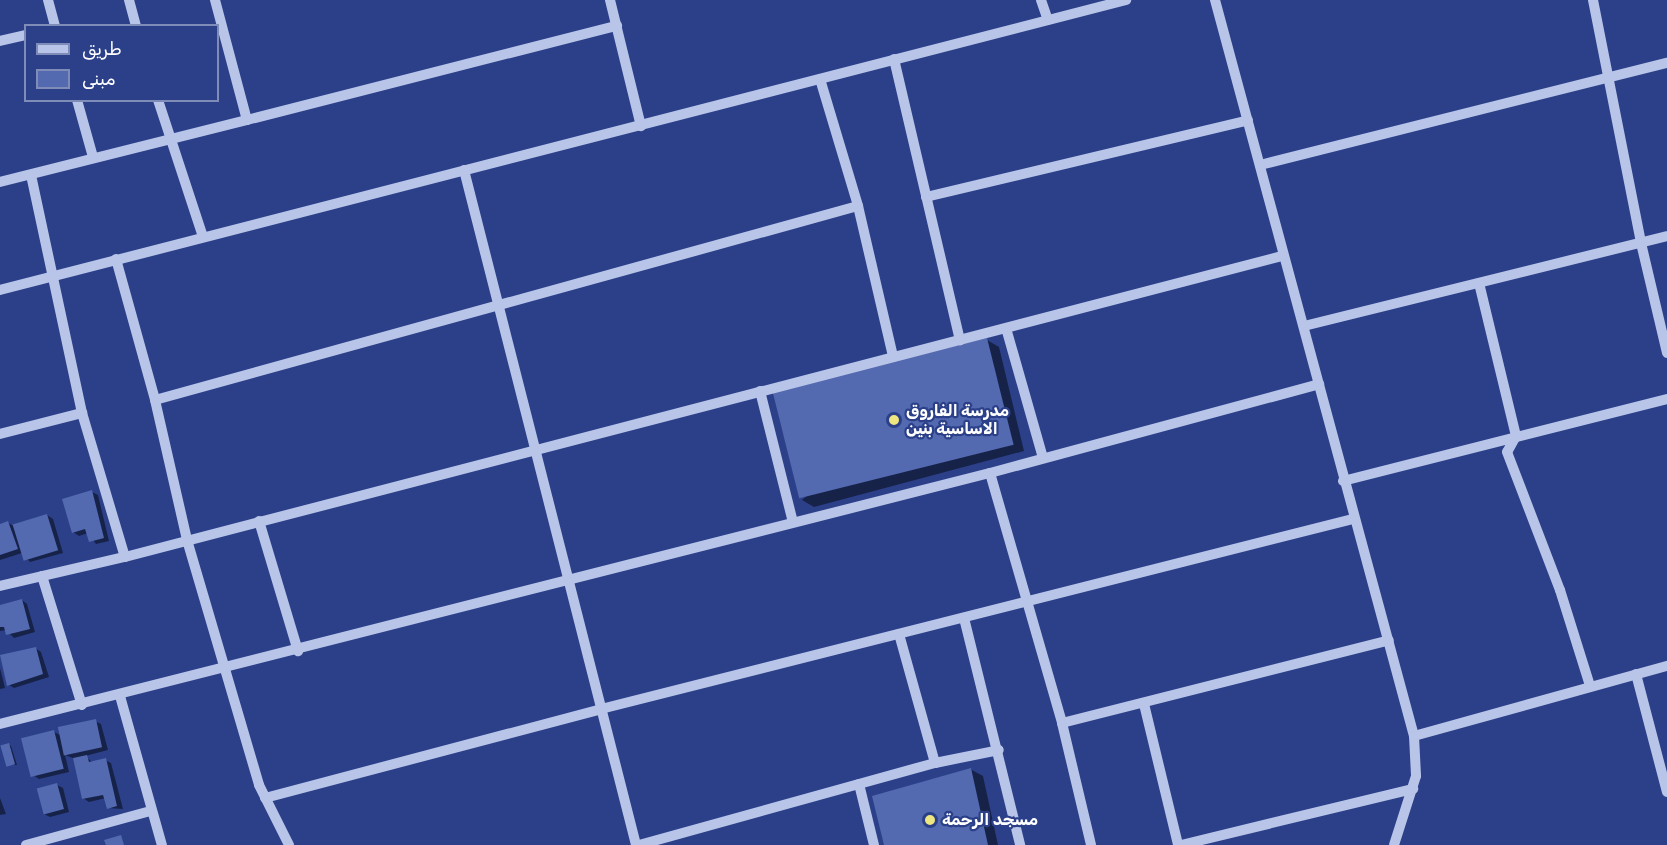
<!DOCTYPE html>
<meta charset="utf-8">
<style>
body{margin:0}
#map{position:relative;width:1667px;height:845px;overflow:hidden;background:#2b4089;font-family:Rubik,"Noto Sans Arabic",sans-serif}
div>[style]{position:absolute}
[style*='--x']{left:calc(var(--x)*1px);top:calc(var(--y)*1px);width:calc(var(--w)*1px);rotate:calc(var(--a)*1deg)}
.shadow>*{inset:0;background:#0007}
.building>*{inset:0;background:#5369b0;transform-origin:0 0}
.minor>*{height:10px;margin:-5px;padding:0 5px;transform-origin:5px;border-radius:5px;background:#b8c4e8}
.dots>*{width:16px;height:16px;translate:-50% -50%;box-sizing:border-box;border:3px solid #2b4089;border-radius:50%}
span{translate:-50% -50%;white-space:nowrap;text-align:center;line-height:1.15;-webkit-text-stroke:4.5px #2b4089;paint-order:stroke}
.poi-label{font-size:16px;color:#fff;font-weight:700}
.left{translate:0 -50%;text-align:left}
.legend{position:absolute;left:24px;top:24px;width:195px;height:78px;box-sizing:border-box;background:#2b4089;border:2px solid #808cb8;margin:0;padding:8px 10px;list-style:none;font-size:18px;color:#fff}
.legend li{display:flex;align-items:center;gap:12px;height:30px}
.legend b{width:30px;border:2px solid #808cb8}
</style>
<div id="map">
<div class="shadow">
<i style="clip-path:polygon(987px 340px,999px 347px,1024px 451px,814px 507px,802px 500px)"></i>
<i style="clip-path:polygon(92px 492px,98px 495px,109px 541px,96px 544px,88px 533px,79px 536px,73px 532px)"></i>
<i style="clip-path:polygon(47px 515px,53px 519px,63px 553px,30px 562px,22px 553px,0 560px,0 526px,8px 523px,14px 526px)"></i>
<i style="clip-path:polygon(22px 600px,27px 604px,35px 632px,14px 638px,6px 630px,0 631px,0 607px)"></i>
<i style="clip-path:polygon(35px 648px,41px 652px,49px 677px,14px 688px,9px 685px)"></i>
<i style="clip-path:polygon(0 668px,5px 688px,0 689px)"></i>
<i style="clip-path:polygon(95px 721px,101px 724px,108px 750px,85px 756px,93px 763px,105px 760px,111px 763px,123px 809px,108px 808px,106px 798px,89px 802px,83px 798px,75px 759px,65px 755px,69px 772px,39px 779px,33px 775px,54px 732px,62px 736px)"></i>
<i style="clip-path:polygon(9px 745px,11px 746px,17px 765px,7px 765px)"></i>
<i style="clip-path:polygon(970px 769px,983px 776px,998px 845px,885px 845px)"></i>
<i style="clip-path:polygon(57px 785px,63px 788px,69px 812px,50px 817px,44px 814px)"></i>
<i style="clip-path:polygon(0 798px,6px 814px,0 815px)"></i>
</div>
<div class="building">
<i style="left:987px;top:338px;width:110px;height:221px;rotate:76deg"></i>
<i style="clip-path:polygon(92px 490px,104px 538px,89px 542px,85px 529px,72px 533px,62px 499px)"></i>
<i style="left:47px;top:514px;width:38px;height:36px;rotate:73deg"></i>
<i style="clip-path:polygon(8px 521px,18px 549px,0 555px,0 524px)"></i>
<i style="clip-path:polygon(22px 599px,30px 629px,6px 635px,4px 627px,0 627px,0 605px)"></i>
<i style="clip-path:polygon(36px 647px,43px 674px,7px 686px,0 655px)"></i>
<i style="left:96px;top:719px;width:29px;height:39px;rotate:78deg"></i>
<i style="left:54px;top:730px;width:40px;height:34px;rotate:76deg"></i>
<i style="left:9px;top:743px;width:22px;height:9px;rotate:74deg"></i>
<i style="clip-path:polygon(87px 755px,89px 762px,106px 758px,117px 806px,107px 809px,103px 795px,82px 799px,73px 758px)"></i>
<i style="clip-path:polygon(971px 768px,988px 845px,884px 845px,872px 796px)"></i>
<i style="left:57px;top:783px;width:27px;height:21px;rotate:75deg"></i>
<i style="clip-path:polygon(121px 835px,124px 845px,106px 845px,104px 840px)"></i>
</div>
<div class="minor">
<i style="--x:48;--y:0;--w:27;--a:75"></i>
<i style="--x:129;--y:0;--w:27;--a:75"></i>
<i style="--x:215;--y:0;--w:124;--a:75.1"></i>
<i style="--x:247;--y:120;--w:382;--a:-14.3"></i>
<i style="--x:610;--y:0;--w:130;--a:76.2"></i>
<i style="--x:1041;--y:0;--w:21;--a:71"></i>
<i style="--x:1215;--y:0;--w:762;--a:74.87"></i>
<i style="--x:1414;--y:736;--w:40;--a:87.1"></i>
<i style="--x:1416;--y:776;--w:72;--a:107.7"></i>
<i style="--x:1593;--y:0;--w:248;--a:78.8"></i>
<i style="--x:1641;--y:243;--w:113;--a:76.7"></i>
<i style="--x:0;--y:41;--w:27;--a:-13"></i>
<i style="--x:894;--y:59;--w:289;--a:76.8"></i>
<i style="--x:820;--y:79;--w:133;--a:73.3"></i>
<i style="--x:858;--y:206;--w:155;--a:76.9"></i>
<i style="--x:77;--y:100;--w:59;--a:74.3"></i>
<i style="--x:158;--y:100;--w:144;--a:71.8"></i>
<i style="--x:1260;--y:165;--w:420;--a:-14.1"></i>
<i style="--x:464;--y:170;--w:697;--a:75.7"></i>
<i style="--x:31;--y:175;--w:243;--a:77.9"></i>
<i style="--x:82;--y:413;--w:150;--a:73.4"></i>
<i style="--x:0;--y:182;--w:255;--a:-14.1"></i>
<i style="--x:926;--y:197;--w:331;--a:-13.4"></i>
<i style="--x:116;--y:259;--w:146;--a:74.5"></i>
<i style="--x:155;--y:400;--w:144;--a:77.1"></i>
<i style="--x:187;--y:540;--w:255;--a:73.6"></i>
<i style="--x:259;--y:785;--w:67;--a:63.4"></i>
<i style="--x:1479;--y:283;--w:157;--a:76.4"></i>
<i style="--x:1516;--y:436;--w:18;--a:119"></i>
<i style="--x:1507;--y:452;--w:148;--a:69"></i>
<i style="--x:1560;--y:590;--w:101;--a:72.6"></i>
<i style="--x:0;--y:290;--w:1163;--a:-14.44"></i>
<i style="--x:1304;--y:326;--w:374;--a:-13.9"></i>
<i style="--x:1006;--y:328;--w:135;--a:74.1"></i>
<i style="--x:760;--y:391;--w:135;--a:75.9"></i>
<i style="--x:155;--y:400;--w:729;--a:-15.43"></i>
<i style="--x:0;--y:434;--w:85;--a:-14.4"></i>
<i style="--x:990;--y:473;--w:260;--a:73.9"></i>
<i style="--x:1062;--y:723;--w:125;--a:76.6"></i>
<i style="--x:1343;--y:481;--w:334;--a:-14.2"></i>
<i style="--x:259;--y:521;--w:136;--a:73.3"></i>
<i style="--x:42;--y:576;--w:135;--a:72.8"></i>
<i style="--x:0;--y:586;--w:128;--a:-13.1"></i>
<i style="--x:125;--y:557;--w:1196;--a:-14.58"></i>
<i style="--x:964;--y:618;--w:234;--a:76.1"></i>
<i style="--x:899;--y:634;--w:134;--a:74.4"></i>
<i style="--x:1636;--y:674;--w:122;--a:75.3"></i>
<i style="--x:120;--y:696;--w:155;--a:74.3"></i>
<i style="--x:1144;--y:704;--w:145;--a:76.4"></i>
<i style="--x:1062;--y:723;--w:337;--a:-14.2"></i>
<i style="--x:0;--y:724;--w:1021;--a:-14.23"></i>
<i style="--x:990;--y:473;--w:341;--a:-15.1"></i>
<i style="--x:1414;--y:736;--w:263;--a:-15.5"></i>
<i style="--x:859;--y:784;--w:63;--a:76.2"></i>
<i style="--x:265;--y:798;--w:348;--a:-14.8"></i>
<i style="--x:601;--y:709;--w:776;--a:-14.18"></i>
<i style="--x:26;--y:845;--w:129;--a:-15.3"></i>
<i style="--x:639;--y:845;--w:307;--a:-15.5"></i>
<i style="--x:935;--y:763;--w:65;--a:-11.5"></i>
<i style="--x:1181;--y:845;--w:239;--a:-13.6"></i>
</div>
<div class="dots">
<i style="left:894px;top:420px;background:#eee680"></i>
<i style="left:930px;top:820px;background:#eee680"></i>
</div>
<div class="poi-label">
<span class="left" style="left:906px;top:420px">مدرسة الفاروق<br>الاساسية بنين</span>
<span class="left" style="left:942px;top:820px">مسجد الرحمة</span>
</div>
<ul class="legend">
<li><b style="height:8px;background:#b8c4e8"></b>طريق</li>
<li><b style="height:16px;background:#5369b0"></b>مبنى</li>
</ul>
</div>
